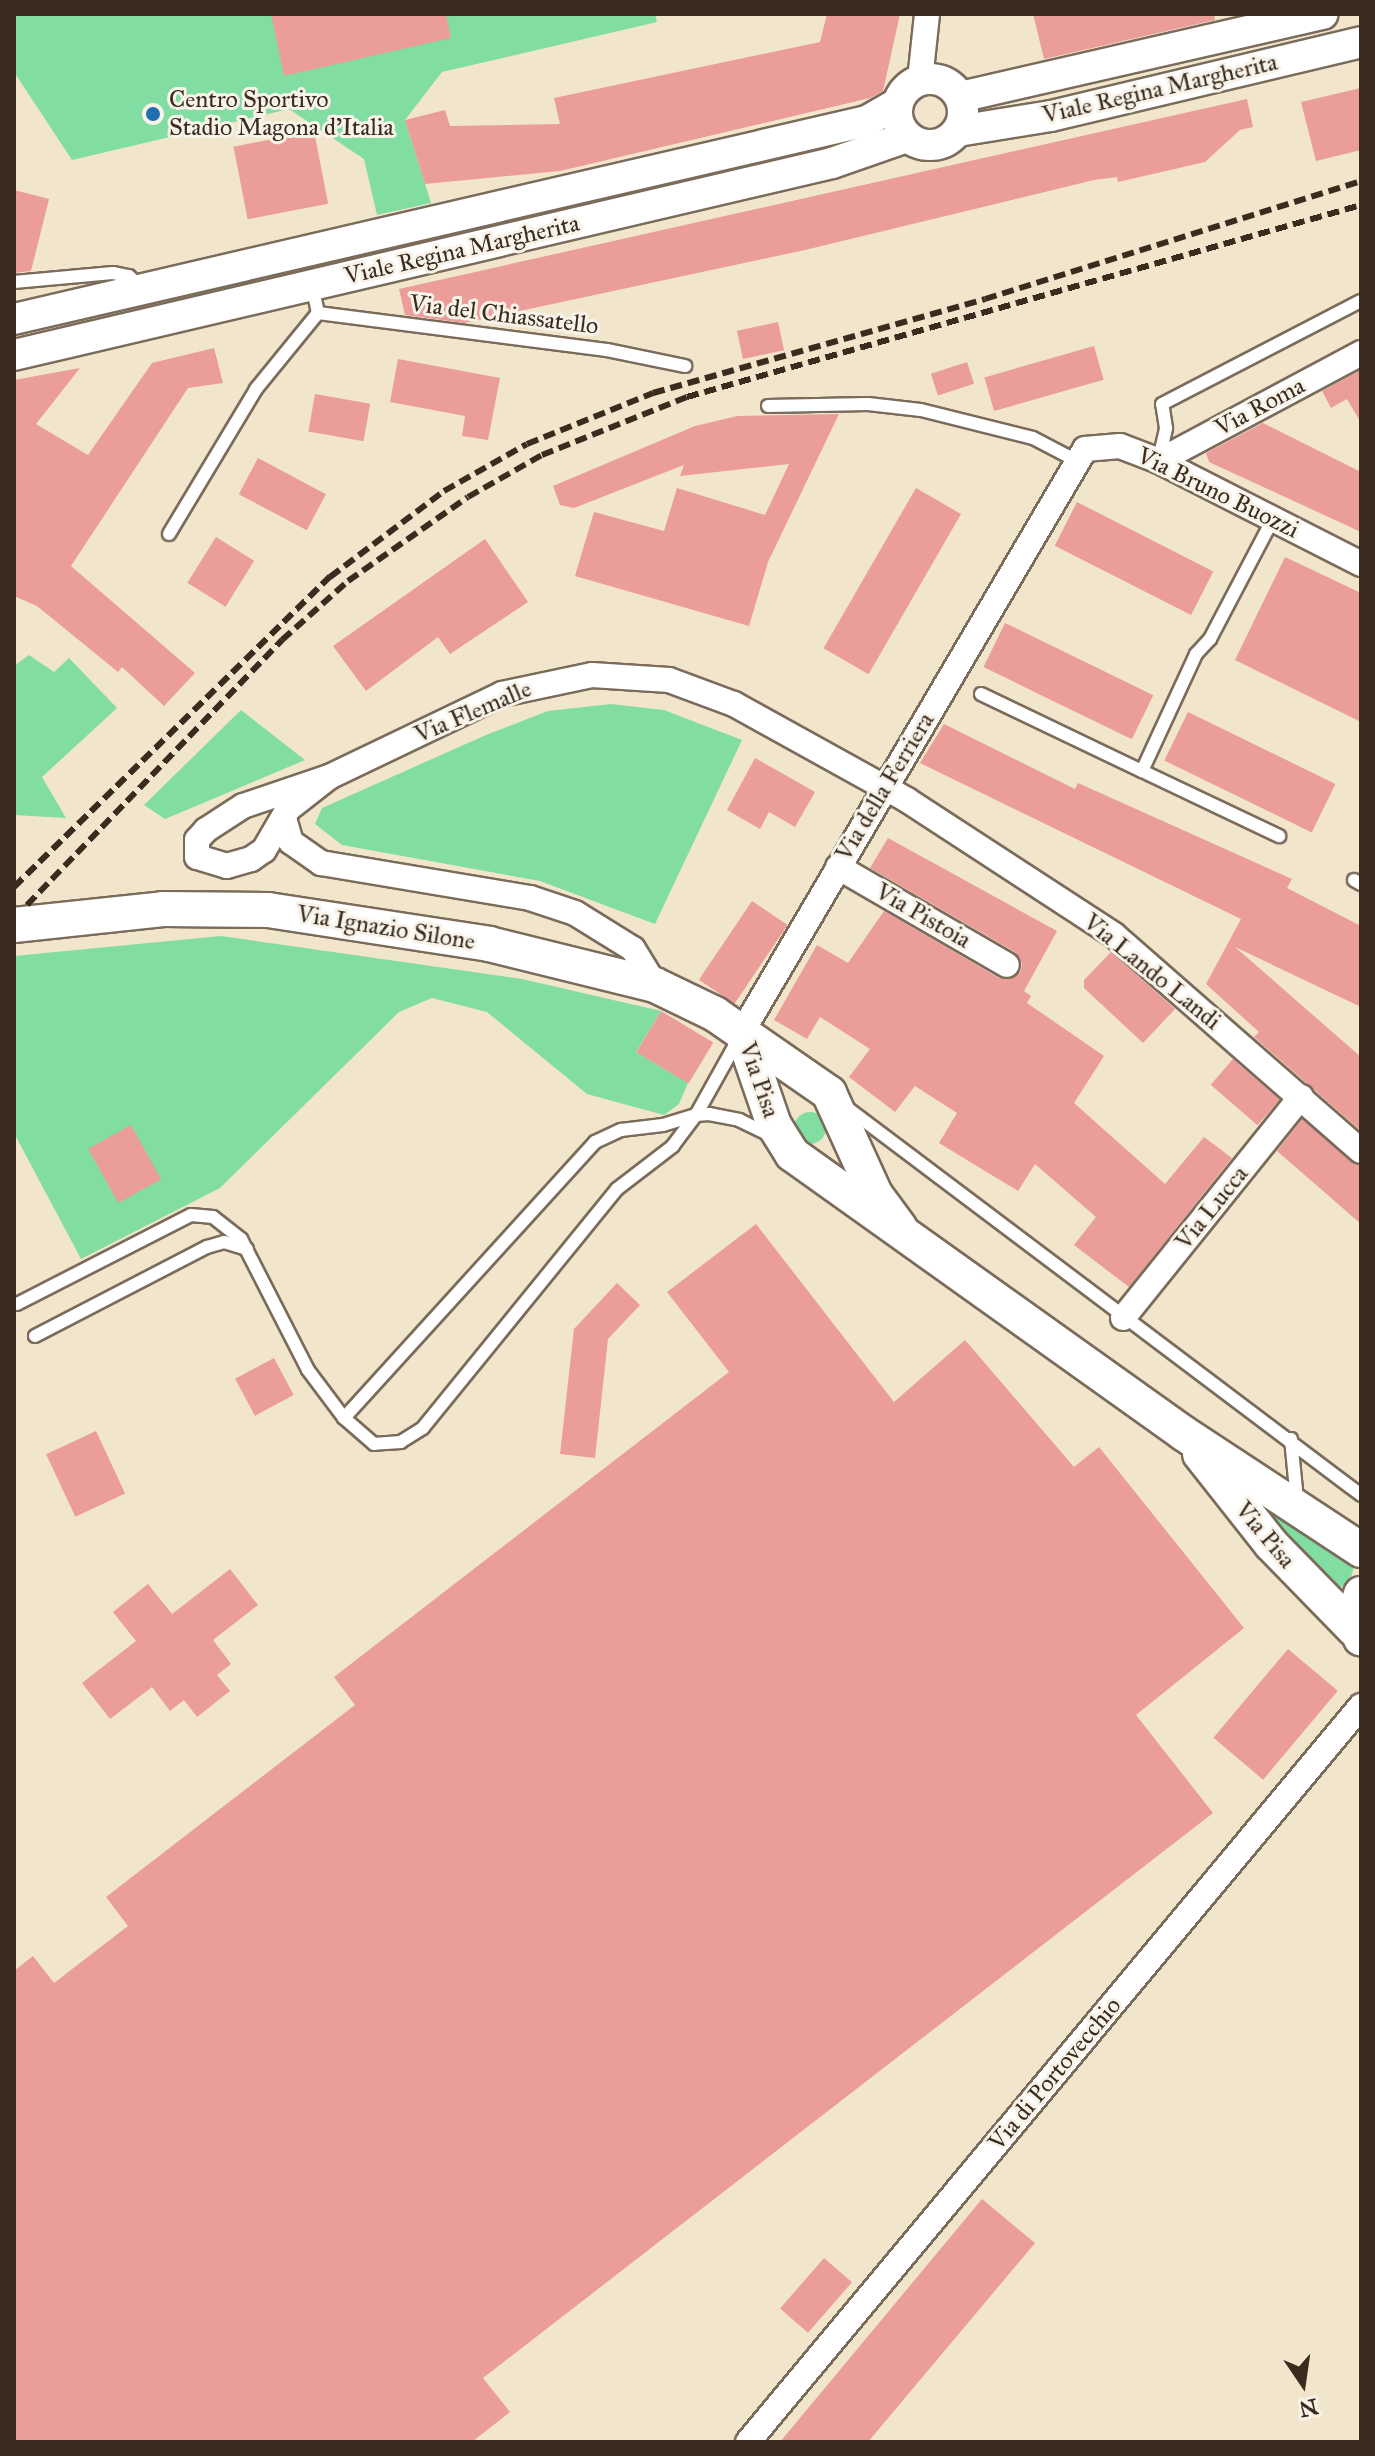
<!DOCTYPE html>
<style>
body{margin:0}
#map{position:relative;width:1375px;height:2456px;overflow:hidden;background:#f1e5cc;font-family:"IM FELL Great Primer",serif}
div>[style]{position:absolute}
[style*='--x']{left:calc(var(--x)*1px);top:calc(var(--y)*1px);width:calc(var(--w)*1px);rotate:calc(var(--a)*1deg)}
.green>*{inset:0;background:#82dda3}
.round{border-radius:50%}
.building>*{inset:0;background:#eb9d9a;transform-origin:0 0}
.roads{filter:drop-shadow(2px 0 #7b6b5b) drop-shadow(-2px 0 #7b6b5b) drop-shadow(0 2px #7b6b5b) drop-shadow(0 -2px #7b6b5b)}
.service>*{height:12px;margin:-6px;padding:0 6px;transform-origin:6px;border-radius:6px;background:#fff}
.minor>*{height:24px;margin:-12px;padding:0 12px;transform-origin:12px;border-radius:12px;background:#fff}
.tertiary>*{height:30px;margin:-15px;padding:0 15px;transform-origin:15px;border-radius:15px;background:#fff}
.tertiary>.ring{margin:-15px;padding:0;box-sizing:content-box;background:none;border:30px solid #fff;border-radius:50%}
.secondary>*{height:34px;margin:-17px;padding:0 17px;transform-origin:17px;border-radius:17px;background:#fff}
.rail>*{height:6px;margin-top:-3px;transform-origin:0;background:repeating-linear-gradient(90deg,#3b2a1e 0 12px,transparent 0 18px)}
.dots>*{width:22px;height:22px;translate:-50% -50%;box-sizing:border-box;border:4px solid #f7f3e8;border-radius:50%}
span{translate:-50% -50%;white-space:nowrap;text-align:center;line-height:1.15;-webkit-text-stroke:6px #f7f3e8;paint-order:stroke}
.street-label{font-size:24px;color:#3b2a1e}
.poi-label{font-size:24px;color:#3b2a1e}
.left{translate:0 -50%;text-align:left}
.frame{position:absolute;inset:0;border:16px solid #3b2a1e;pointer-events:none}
.north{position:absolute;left:1263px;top:2344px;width:80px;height:80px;-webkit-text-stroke:6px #f7f3e8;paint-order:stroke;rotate:167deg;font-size:22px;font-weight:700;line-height:32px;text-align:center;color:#3b2a1e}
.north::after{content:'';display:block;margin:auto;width:28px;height:36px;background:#3b2a1e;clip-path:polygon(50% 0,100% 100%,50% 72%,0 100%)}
</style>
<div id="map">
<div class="green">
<i style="clip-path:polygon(14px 14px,655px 14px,657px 22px,442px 72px,405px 120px,431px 203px,377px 215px,364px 159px,289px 109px,72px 160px,14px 72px)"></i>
<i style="clip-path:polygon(29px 655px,54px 672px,69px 658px,117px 708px,42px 777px,66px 818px,14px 815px,14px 666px)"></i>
<i style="clip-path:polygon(611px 704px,664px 710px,742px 740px,655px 924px,540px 881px,342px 845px,315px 824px,322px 808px,486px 735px,548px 711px)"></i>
<i style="clip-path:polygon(241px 710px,305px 760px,165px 819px,144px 805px)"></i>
<i style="clip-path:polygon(221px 936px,522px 979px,661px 1011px,636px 1052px,688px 1083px,679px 1104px,664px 1115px,587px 1094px,487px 1012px,432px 998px,399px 1012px,220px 1188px,81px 1259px,14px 1133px,14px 956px)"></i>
<i class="round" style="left:794px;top:1112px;width:32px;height:32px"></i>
<i style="clip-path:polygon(1237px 1488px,1356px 1560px,1349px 1584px,1334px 1589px)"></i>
</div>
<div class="building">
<i style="clip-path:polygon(271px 14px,446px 14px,451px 38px,284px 76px)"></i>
<i style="clip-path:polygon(827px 14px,900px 14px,883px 91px,870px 98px,560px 171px,425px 184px,405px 120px,445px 110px,450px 126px,560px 124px,554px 98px,820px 42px)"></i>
<i style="clip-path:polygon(1033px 14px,1214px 14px,1215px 20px,1044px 59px)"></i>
<i style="clip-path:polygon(1361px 88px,1361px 150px,1316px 161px,1301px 102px)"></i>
<i style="clip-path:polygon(1247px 99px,1253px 127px,1240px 130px,1205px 162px,1118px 182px,1117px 177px,1094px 180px,805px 250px,464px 323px,405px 315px,399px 289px)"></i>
<i style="left:314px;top:131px;width:74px;height:82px;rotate:79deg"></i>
<i style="clip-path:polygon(14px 190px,49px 199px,31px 271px,14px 273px)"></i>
<i style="left:778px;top:322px;width:29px;height:42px;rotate:78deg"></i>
<i style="left:1094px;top:346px;width:35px;height:114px;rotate:74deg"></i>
<i style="clip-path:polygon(214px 348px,223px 383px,188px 388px,71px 566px,195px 673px,164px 706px,122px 667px,118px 672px,37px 606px,14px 596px,14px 380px,80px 368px,36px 424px,88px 455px,152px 363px)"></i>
<i style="clip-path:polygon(398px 359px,500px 378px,488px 440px,462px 436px,465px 416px,390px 402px)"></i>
<i style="left:967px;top:362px;width:23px;height:38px;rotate:72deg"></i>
<i style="clip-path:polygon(1361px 370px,1361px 423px,1347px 399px,1331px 408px,1322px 391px)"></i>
<i style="left:315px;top:394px;width:56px;height:38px;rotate:10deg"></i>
<i style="clip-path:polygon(839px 414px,768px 562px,749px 626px,575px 576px,594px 512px,664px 531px,677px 488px,765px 515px,789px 464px,680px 476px,684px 465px,574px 508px,560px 505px,553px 486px,695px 426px,737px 416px)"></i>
<i style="clip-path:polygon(1263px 423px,1361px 472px,1361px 532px,1209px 462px,1206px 453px)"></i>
<i style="left:258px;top:458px;width:77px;height:41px;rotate:28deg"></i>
<i style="left:916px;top:488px;width:52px;height:185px;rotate:30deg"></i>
<i style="left:1077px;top:502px;width:153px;height:49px;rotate:27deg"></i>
<i style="left:216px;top:537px;width:45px;height:54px;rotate:32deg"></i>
<i style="clip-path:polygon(485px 539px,528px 602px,450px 654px,438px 637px,366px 691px,333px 646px)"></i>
<i style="clip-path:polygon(1285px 557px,1361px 593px,1361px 722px,1235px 660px)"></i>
<i style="left:1005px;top:623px;width:165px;height:49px;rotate:26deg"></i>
<i style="left:1188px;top:712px;width:164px;height:54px;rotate:26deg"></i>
<i style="clip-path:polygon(944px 724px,1075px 789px,1078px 783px,1292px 879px,1287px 888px,1361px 926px,1361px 1007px,1235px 947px,1361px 1057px,1361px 1131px,1254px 1037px,1259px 1032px,1206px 984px,1241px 919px,920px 763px)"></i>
<i style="clip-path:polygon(755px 758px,815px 792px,795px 827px,769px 812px,760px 829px,727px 810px)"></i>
<i style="clip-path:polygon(888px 838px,1057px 931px,1024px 991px,1031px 996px,1027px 1003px,1104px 1056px,1074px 1103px,1165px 1184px,1204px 1137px,1232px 1158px,1129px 1287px,1074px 1245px,1096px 1217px,1035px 1164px,1018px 1191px,939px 1143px,957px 1113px,915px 1086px,895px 1112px,849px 1077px,870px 1049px,820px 1017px,807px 1039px,774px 1020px,817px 945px,848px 963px,884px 911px,999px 978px,1020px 973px,1022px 964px,1015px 952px,870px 868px)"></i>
<i style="left:752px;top:901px;width:43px;height:95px;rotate:34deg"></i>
<i style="clip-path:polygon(1111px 952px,1175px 1009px,1143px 1043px,1084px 988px,1084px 980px)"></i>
<i style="left:661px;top:1011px;width:61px;height:48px;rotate:31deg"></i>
<i style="left:1233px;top:1059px;width:62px;height:34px;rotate:41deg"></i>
<i style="clip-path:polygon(1302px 1119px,1361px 1166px,1361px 1224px,1277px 1151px)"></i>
<i style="left:131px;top:1125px;width:62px;height:49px;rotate:61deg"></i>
<i style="clip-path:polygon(756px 1224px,894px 1402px,965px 1340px,1074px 1467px,1099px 1447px,1244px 1628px,1136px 1715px,1213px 1813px,483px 2378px,510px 2412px,472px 2442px,14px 2442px,14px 1971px,33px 1956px,54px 1983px,128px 1926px,106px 1897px,355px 1705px,334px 1677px,729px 1372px,667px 1292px)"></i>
<i style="clip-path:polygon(617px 1283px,640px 1305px,608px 1339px,595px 1458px,560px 1454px,574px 1329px)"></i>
<i style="left:274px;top:1358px;width:42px;height:44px;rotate:62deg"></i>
<i style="left:96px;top:1431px;width:69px;height:55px;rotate:65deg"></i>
<i style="clip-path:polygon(230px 1569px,258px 1605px,213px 1640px,231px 1664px,217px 1675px,230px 1691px,197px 1717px,184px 1700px,170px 1711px,152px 1687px,110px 1719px,82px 1683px,136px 1641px,113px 1612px,148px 1584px,172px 1614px)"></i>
<i style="left:1288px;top:1649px;width:65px;height:116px;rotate:40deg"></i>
<i style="clip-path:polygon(982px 2199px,1035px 2243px,868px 2442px,780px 2442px)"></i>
<i style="left:824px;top:2258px;width:37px;height:67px;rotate:41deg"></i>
</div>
<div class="roads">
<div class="service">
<i style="--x:14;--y:282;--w:99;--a:-5.2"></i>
<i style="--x:113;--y:273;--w:16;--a:11"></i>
<i style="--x:129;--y:276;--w:16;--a:45"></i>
<i style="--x:312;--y:285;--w:29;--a:78"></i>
<i style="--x:318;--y:313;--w:291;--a:7.3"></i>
<i style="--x:607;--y:350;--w:80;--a:11.6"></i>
<i style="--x:768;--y:406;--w:100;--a:-1.1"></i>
<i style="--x:868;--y:404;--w:53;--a:6.5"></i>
<i style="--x:921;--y:410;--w:115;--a:14"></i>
<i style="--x:1033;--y:438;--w:47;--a:27.6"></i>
<i style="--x:1159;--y:459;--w:32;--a:-77"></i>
<i style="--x:1166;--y:428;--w:24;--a:-99"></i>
<i style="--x:1162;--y:404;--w:224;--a:-27.4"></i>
<i style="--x:169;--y:534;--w:169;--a:-59"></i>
<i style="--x:256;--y:389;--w:98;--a:-50.8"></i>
<i style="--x:981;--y:694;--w:178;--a:25.6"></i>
<i style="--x:1142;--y:771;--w:129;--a:-65.2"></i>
<i style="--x:1196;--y:654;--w:21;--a:-47"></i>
<i style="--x:1210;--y:639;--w:136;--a:-62.3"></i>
<i style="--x:1142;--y:771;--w:152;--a:25.4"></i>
<i style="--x:1354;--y:880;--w:8;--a:30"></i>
<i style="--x:739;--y:1038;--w:88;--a:119.2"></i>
<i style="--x:696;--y:1115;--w:39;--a:127"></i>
<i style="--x:673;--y:1146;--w:71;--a:142.5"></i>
<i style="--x:617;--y:1189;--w:308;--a:129.1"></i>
<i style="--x:423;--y:1428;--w:26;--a:148"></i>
<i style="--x:401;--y:1442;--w:27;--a:176"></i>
<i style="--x:374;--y:1444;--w:40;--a:-139"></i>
<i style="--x:344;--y:1418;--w:373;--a:-47.7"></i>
<i style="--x:595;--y:1142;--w:29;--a:-25"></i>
<i style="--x:621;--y:1130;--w:42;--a:-6.8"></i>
<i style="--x:663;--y:1125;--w:34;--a:-17"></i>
<i style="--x:696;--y:1115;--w:13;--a:-4"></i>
<i style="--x:709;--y:1114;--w:31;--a:11"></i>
<i style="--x:739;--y:1120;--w:34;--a:26"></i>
<i style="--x:846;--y:1107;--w:645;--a:36.99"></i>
<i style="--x:17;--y:1304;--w:195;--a:-27.1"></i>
<i style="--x:191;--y:1215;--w:22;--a:5"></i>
<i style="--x:213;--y:1217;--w:36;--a:38"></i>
<i style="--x:241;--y:1239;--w:147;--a:62.9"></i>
<i style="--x:308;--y:1370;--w:60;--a:53.1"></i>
<i style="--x:35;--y:1336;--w:194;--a:-27.4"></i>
<i style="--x:207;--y:1247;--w:18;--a:-16"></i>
<i style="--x:224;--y:1242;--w:24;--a:17"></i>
<i style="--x:1291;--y:1439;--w:61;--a:84.4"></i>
</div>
<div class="minor">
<i style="--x:920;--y:80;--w:66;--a:-83.9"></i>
<i style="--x:1159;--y:461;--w:229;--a:-28.1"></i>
<i style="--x:329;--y:777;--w:52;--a:142"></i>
<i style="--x:288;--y:809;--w:48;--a:120.3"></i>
<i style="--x:264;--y:850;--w:16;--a:145"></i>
<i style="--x:251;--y:859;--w:25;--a:164"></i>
<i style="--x:227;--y:866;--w:31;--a:-163"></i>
<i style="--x:197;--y:857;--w:17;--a:-90"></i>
<i style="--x:197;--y:840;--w:13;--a:-48"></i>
<i style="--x:206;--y:830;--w:44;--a:-33"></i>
<i style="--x:243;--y:806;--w:91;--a:-18.6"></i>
<i style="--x:329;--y:777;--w:192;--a:-25.6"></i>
<i style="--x:502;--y:694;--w:92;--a:-11.9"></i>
<i style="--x:592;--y:675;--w:77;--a:3.7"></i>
<i style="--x:669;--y:680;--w:69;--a:20.3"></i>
<i style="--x:734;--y:704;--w:198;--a:29"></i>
<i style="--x:907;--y:800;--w:247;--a:33.1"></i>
<i style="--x:1114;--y:935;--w:328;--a:41.2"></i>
<i style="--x:284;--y:818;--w:25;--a:74"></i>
<i style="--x:291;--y:842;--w:37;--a:35"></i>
<i style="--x:321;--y:863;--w:212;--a:9.5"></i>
<i style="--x:530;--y:898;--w:47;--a:18.4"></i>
<i style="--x:575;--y:913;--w:68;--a:31.8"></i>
<i style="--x:633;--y:949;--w:42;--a:58.6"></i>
<i style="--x:838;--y:867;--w:195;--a:30.1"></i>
<i style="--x:742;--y:1032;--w:676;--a:-59.53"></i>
<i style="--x:1085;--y:449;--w:35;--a:-5"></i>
<i style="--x:1120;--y:446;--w:42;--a:21"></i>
<i style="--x:1159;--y:461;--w:227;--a:27"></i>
<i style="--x:1123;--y:1318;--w:284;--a:-51.2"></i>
<i style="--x:748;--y:2442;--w:958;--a:-50.21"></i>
</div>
<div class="tertiary">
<i class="ring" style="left:897px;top:79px;width:36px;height:36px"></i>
<i style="--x:960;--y:97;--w:372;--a:-12.9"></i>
<i style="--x:958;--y:131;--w:94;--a:-9.2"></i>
<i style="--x:1051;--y:116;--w:319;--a:-13.4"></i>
<i style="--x:14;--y:319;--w:876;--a:-13.07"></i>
<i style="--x:867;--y:121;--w:34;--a:-30"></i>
<i style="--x:14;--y:355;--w:840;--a:-13.21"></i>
<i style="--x:832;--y:163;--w:79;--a:-19.1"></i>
</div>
<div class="secondary">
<i style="--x:14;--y:925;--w:150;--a:-6.1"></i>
<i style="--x:163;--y:909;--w:105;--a:0.5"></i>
<i style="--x:268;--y:910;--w:224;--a:8.7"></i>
<i style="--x:489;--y:944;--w:171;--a:13.9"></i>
<i style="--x:655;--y:985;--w:67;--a:25.8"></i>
<i style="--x:715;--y:1014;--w:139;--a:34.7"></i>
<i style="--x:829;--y:1093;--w:111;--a:65.5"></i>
<i style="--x:875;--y:1194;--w:42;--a:53.7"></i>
<i style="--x:742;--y:1032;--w:98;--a:71"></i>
<i style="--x:774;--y:1125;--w:34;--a:58"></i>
<i style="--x:792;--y:1154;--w:480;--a:35.5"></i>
<i style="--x:1183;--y:1433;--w:213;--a:33.3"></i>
<i style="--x:1200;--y:1454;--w:115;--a:51.7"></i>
<i style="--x:1271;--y:1544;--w:120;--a:45.7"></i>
<i style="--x:1361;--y:1594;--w:25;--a:108"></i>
<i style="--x:1353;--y:1618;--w:22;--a:69"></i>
</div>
</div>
<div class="rail">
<i style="--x:14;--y:887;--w:443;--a:-44.5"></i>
<i style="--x:330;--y:577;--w:143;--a:-37"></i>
<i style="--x:444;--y:491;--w:95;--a:-29.5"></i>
<i style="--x:527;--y:444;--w:136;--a:-22"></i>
<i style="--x:653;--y:393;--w:345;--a:-15.8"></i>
<i style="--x:985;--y:299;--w:394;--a:-17.4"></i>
<i style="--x:27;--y:905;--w:368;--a:-46.1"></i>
<i style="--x:282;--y:640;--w:89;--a:-41.8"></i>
<i style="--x:348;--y:581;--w:146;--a:-35"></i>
<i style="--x:468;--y:497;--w:85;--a:-29.6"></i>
<i style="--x:542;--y:455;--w:156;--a:-21.8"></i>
<i style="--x:687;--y:397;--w:701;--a:-15.9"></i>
</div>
<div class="dots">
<i style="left:153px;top:114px;background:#1f6fb2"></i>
</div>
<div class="street-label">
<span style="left:1160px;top:89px;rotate:-13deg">Viale Regina Margherita</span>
<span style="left:462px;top:250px;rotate:-13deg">Viale Regina Margherita</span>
<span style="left:504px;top:315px;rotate:7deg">Via del Chiassatello</span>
<span style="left:1260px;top:407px;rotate:-28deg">Via Roma</span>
<span style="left:1218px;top:493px;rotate:26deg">Via Bruno Buozzi</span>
<span style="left:473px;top:712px;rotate:-23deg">Via Flemalle</span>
<span style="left:885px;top:787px;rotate:-59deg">Via della Ferriera</span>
<span style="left:923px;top:916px;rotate:30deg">Via Pistoia</span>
<span style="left:386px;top:928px;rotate:9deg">Via Ignazio Silone</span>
<span style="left:1152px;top:972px;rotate:39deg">Via Lando Landi</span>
<span style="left:759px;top:1080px;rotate:71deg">Via Pisa</span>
<span style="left:1212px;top:1208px;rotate:-51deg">Via Lucca</span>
<span style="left:1265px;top:1535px;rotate:50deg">Via Pisa</span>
<span style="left:1055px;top:2074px;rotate:-50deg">Via di Portovecchio</span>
</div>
<div class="poi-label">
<span class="left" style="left:169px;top:114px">Centro Sportivo<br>Stadio Magona d'Italia</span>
</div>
<div class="frame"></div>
<div class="north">N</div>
</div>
